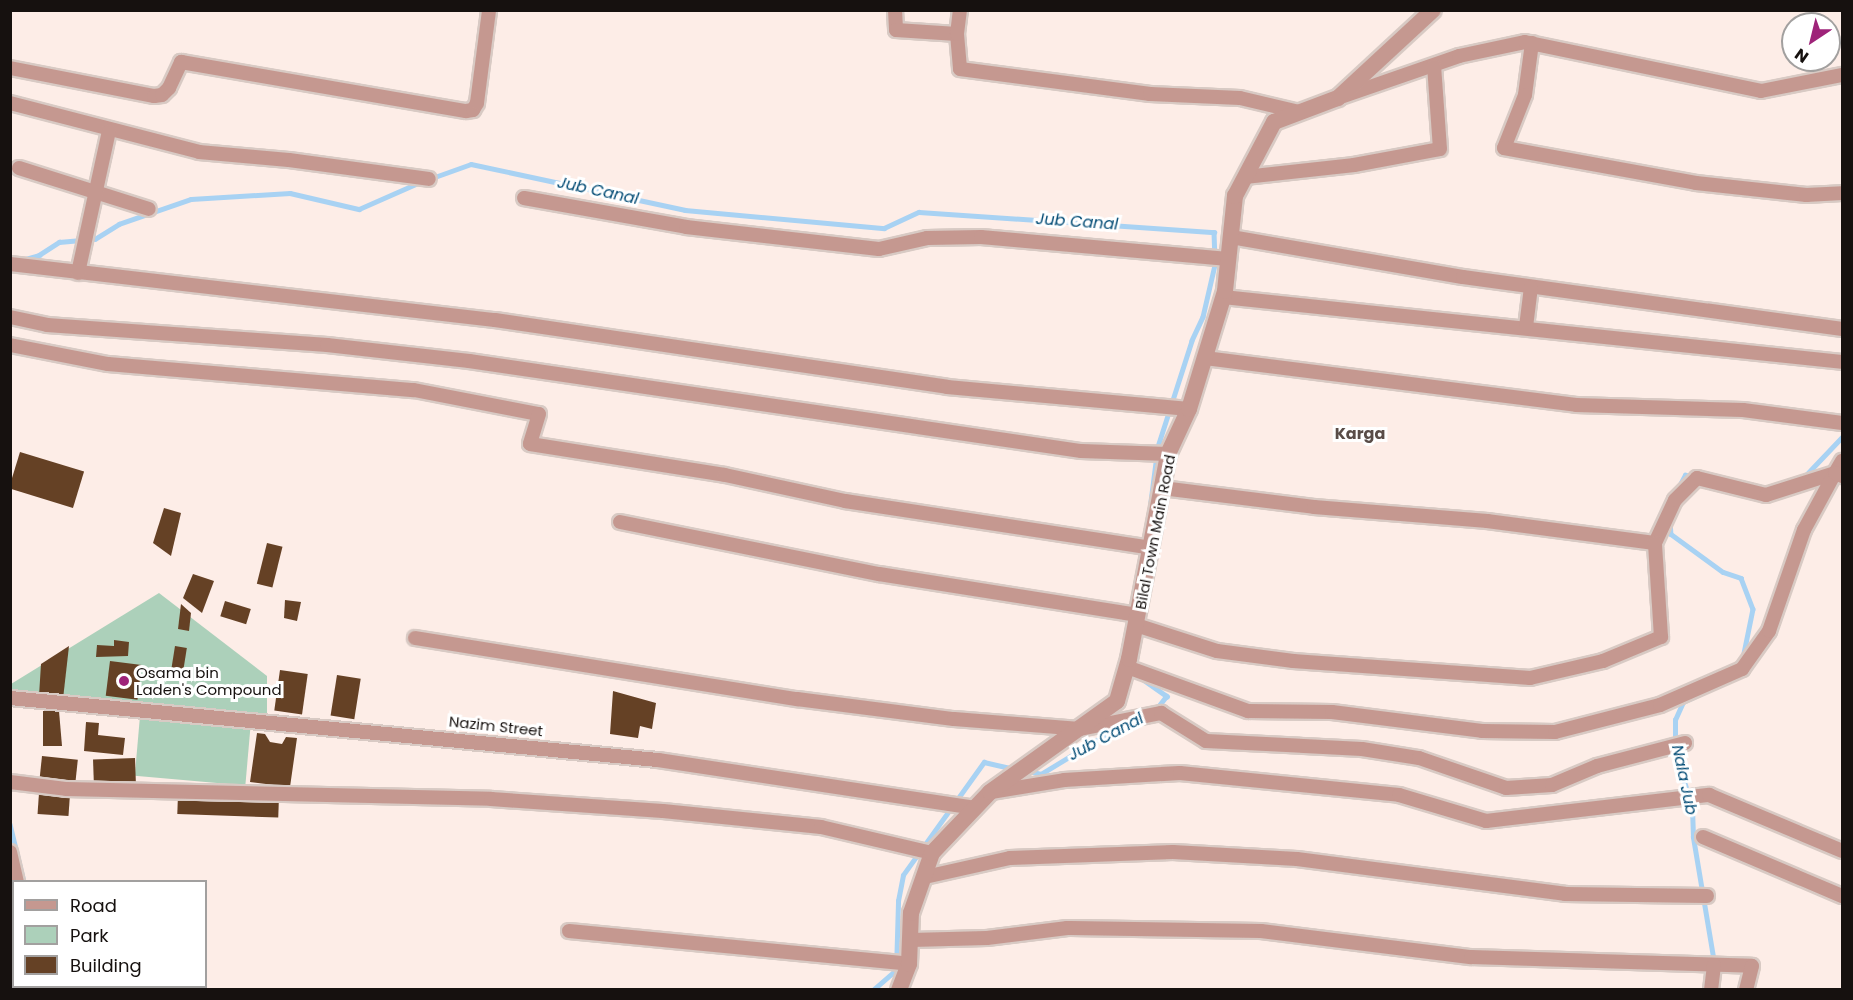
<!DOCTYPE html>
<style>
body{margin:0}
#map{position:relative;width:1853px;height:1000px;overflow:hidden;background:#fdede7;font-family:Poppins,sans-serif}
div>[style]{position:absolute}
[style*='--x']{left:calc(var(--x)*1px);top:calc(var(--y)*1px);width:calc(var(--w)*1px);rotate:calc(var(--a)*1deg)}
.green>*{inset:0;background:#acd0ba;transform-origin:0 0}
.stream>*{height:4.5px;margin:-2.25px;padding:0 2.25px;transform-origin:2.25px;border-radius:2.25px;background:#a8d2f3}
.building>*{inset:0;background:#654125;transform-origin:0 0}
.roads{filter:drop-shadow(2px 0 #d8cac4) drop-shadow(-2px 0 #d8cac4) drop-shadow(0 2px #d8cac4) drop-shadow(0 -2px #d8cac4)}
.minor>*{height:14px;margin:-7px;padding:0 7px;transform-origin:7px;border-radius:7px;background:#c59890}
.tertiary>*{height:16px;margin:-8px;padding:0 8px;transform-origin:8px;border-radius:8px;background:#c59890}
.dots>*{width:16px;height:16px;translate:-50% -50%;box-sizing:border-box;border:3px solid #fff;border-radius:50%}
span{translate:-50% -50%;white-space:nowrap;text-align:center;line-height:1.15;-webkit-text-stroke:6px #fff;paint-order:stroke}
.street-label{font-size:15px;color:#16110f}
.poi-label{font-size:15px;color:#16110f}
.left{translate:0 -50%;text-align:left}
.water-label{font-size:16px;color:#004a74;font-style:italic}
.neighbourhood-label{font-size:16px;color:#594c47;font-weight:700}
.frame{position:absolute;inset:0;border:12px solid #16110f;pointer-events:none}
.legend{position:absolute;left:12px;top:880px;width:195px;height:108px;box-sizing:border-box;background:#fff;border:2px solid #a2a09f;margin:0;padding:8px 10px;list-style:none;font-size:18px;color:#16110f}
.legend li{display:flex;align-items:center;gap:12px;height:30px}
.legend b{width:30px;border:2px solid #a2a09f}
.north{position:absolute;left:1781px;top:12px;width:60px;height:60px;box-sizing:border-box;background:#fff;border:2px solid #a2a09f;border-radius:50%;rotate:215deg;font-size:16px;font-weight:700;line-height:24px;text-align:center;color:#16110f}
.north::after{content:'';display:block;margin:auto;width:21px;height:27px;background:#9e2379;clip-path:polygon(50% 0,100% 100%,50% 72%,0 100%)}
</style>
<div id="map">
<div class="green">
<i style="clip-path:polygon(159px 593px,267px 676px,267px 716px,11px 692px,11px 684px)"></i>
<i style="left:140px;top:716px;width:111px;height:60px;rotate:5deg"></i>
</div>
<div class="stream">
<i style="--x:432;--y:178;--w:41;--a:-19.7"></i>
<i style="--x:471;--y:164;--w:219;--a:12.1"></i>
<i style="--x:685;--y:210;--w:200;--a:5.2"></i>
<i style="--x:884;--y:228;--w:38;--a:-25"></i>
<i style="--x:919;--y:212;--w:296;--a:3.9"></i>
<i style="--x:1214;--y:232;--w:33;--a:88"></i>
<i style="--x:1215;--y:265;--w:53;--a:103"></i>
<i style="--x:1203;--y:317;--w:26;--a:115"></i>
<i style="--x:1192;--y:341;--w:111;--a:107.8"></i>
<i style="--x:1158;--y:447;--w:55;--a:97.3"></i>
<i style="--x:22;--y:260;--w:18;--a:-16"></i>
<i style="--x:39;--y:255;--w:24;--a:-33"></i>
<i style="--x:59;--y:242;--w:36;--a:-5"></i>
<i style="--x:95;--y:239;--w:28;--a:-32"></i>
<i style="--x:119;--y:224;--w:76;--a:-19.1"></i>
<i style="--x:191;--y:199;--w:99;--a:-3.5"></i>
<i style="--x:290;--y:193;--w:71;--a:13.1"></i>
<i style="--x:359;--y:209;--w:64;--a:-23.8"></i>
<i style="--x:1803;--y:478;--w:57;--a:-46.4"></i>
<i style="--x:1677;--y:490;--w:17;--a:-62"></i>
<i style="--x:1685;--y:475;--w:10;--a:6"></i>
<i style="--x:1670;--y:521;--w:13;--a:86"></i>
<i style="--x:1671;--y:534;--w:64;--a:36.2"></i>
<i style="--x:1723;--y:572;--w:19;--a:18"></i>
<i style="--x:1741;--y:578;--w:33;--a:69"></i>
<i style="--x:1753;--y:609;--w:50;--a:101.5"></i>
<i style="--x:1141;--y:678;--w:32;--a:35"></i>
<i style="--x:1167;--y:696;--w:18;--a:128"></i>
<i style="--x:1029;--y:771;--w:12;--a:14"></i>
<i style="--x:1041;--y:774;--w:90;--a:-31.4"></i>
<i style="--x:10;--y:824;--w:60;--a:76.4"></i>
<i style="--x:1714;--y:963;--w:128;--a:-99.5"></i>
<i style="--x:1693;--y:837;--w:30;--a:-92"></i>
<i style="--x:1692;--y:807;--w:57;--a:-107.5"></i>
<i style="--x:1675;--y:753;--w:33;--a:-90"></i>
<i style="--x:1675;--y:720;--w:20;--a:-66"></i>
<i style="--x:1683;--y:702;--w:47;--a:-24.9"></i>
<i style="--x:873;--y:990;--w:30;--a:-41"></i>
<i style="--x:896;--y:970;--w:69;--a:-88.3"></i>
<i style="--x:898;--y:901;--w:26;--a:-79"></i>
<i style="--x:903;--y:875;--w:139;--a:-54.4"></i>
<i style="--x:984;--y:762;--w:32;--a:13"></i>
</div>
<div class="building">
<i style="left:20px;top:452px;width:67px;height:38px;rotate:17deg"></i>
<i style="clip-path:polygon(164px 508px,181px 513px,171px 556px,153px 543px)"></i>
<i style="left:267px;top:543px;width:16px;height:42px;rotate:14deg"></i>
<i style="clip-path:polygon(193px 574px,214px 581px,202px 613px,183px 598px)"></i>
<i style="clip-path:polygon(285px 600px,301px 602px,297px 621px,284px 618px)"></i>
<i style="left:225px;top:601px;width:27px;height:16px;rotate:17deg"></i>
<i style="clip-path:polygon(181px 604px,191px 613px,189px 631px,178px 629px)"></i>
<i style="clip-path:polygon(114px 640px,129px 642px,128px 656px,96px 657px,97px 645px,114px 646px)"></i>
<i style="clip-path:polygon(69px 646px,63px 699px,39px 696px,41px 664px)"></i>
<i style="left:175px;top:646px;width:12px;height:24px;rotate:9deg"></i>
<i style="left:110px;top:661px;width:32px;height:35px;rotate:7deg"></i>
<i style="left:280px;top:670px;width:28px;height:41px;rotate:8deg"></i>
<i style="left:337px;top:675px;width:24px;height:41px;rotate:9deg"></i>
<i style="clip-path:polygon(613px 691px,656px 703px,652px 729px,640px 726px,638px 738px,610px 734px)"></i>
<i style="clip-path:polygon(43px 711px,59px 711px,62px 746px,43px 746px)"></i>
<i style="clip-path:polygon(86px 722px,99px 723px,98px 735px,125px 738px,123px 755px,84px 751px)"></i>
<i style="clip-path:polygon(257px 733px,265px 734px,270px 742px,282px 744px,286px 737px,297px 738px,290px 787px,250px 782px)"></i>
<i style="left:42px;top:756px;width:36px;height:29px;rotate:6deg"></i>
<i style="left:135px;top:758px;width:26px;height:42px;rotate:88deg"></i>
<i style="left:39px;top:793px;width:31px;height:21px;rotate:4deg"></i>
<i style="left:178px;top:794px;width:101px;height:20px;rotate:2deg"></i>
</div>
<div class="roads">
<div class="minor">
<i style="--x:895;--y:10;--w:20;--a:87"></i>
<i style="--x:896;--y:30;--w:61;--a:3.8"></i>
<i style="--x:957;--y:34;--w:35;--a:85"></i>
<i style="--x:960;--y:69;--w:192;--a:7.5"></i>
<i style="--x:1150;--y:94;--w:90;--a:2.5"></i>
<i style="--x:1240;--y:98;--w:61;--a:13.3"></i>
<i style="--x:957;--y:34;--w:24;--a:-83"></i>
<i style="--x:1532;--y:43;--w:52;--a:97.7"></i>
<i style="--x:1525;--y:95;--w:57;--a:111.6"></i>
<i style="--x:1504;--y:148;--w:195;--a:10.3"></i>
<i style="--x:1696;--y:183;--w:111;--a:6.2"></i>
<i style="--x:1806;--y:195;--w:36;--a:-3"></i>
<i style="--x:10;--y:68;--w:147;--a:11"></i>
<i style="--x:154;--y:96;--w:8;--a:-7"></i>
<i style="--x:162;--y:95;--w:10;--a:-45"></i>
<i style="--x:169;--y:88;--w:29;--a:-65"></i>
<i style="--x:181;--y:62;--w:289;--a:9.8"></i>
<i style="--x:466;--y:111;--w:7;--a:-8"></i>
<i style="--x:473;--y:110;--w:8;--a:-60"></i>
<i style="--x:477;--y:103;--w:94;--a:-82.6"></i>
<i style="--x:1338;--y:98;--w:128;--a:-19.1"></i>
<i style="--x:1459;--y:56;--w:67;--a:-12"></i>
<i style="--x:1525;--y:42;--w:241;--a:11.7"></i>
<i style="--x:1761;--y:91;--w:83;--a:-11.2"></i>
<i style="--x:10;--y:103;--w:195;--a:14.5"></i>
<i style="--x:199;--y:152;--w:90;--a:5.1"></i>
<i style="--x:289;--y:160;--w:141;--a:7.7"></i>
<i style="--x:19;--y:168;--w:136;--a:17.5"></i>
<i style="--x:1245;--y:177;--w:110;--a:-6.3"></i>
<i style="--x:1354;--y:165;--w:87;--a:-10.5"></i>
<i style="--x:1440;--y:149;--w:83;--a:-94.1"></i>
<i style="--x:524;--y:198;--w:165;--a:10.1"></i>
<i style="--x:686;--y:227;--w:194;--a:6.5"></i>
<i style="--x:879;--y:249;--w:49;--a:-12.9"></i>
<i style="--x:927;--y:238;--w:54;--a:-1.1"></i>
<i style="--x:981;--y:237;--w:248;--a:5.1"></i>
<i style="--x:1231;--y:237;--w:235;--a:9.8"></i>
<i style="--x:1463;--y:277;--w:383;--a:7.8"></i>
<i style="--x:10;--y:264;--w:488;--a:6.6"></i>
<i style="--x:495;--y:320;--w:457;--a:8.4"></i>
<i style="--x:947;--y:387;--w:243;--a:5.2"></i>
<i style="--x:78;--y:273;--w:145;--a:-77.7"></i>
<i style="--x:1223;--y:297;--w:622;--a:5.99"></i>
<i style="--x:10;--y:317;--w:38;--a:12"></i>
<i style="--x:47;--y:325;--w:281;--a:4.1"></i>
<i style="--x:327;--y:345;--w:143;--a:6.4"></i>
<i style="--x:469;--y:361;--w:619;--a:8.37"></i>
<i style="--x:1081;--y:451;--w:87;--a:2"></i>
<i style="--x:1526;--y:327;--w:40;--a:-82.9"></i>
<i style="--x:10;--y:345;--w:100;--a:11"></i>
<i style="--x:108;--y:364;--w:307;--a:4.9"></i>
<i style="--x:414;--y:390;--w:127;--a:10.9"></i>
<i style="--x:539;--y:414;--w:31;--a:107"></i>
<i style="--x:530;--y:444;--w:197;--a:9"></i>
<i style="--x:725;--y:475;--w:123;--a:12.2"></i>
<i style="--x:845;--y:501;--w:310;--a:8.7"></i>
<i style="--x:1205;--y:358;--w:374;--a:7.2"></i>
<i style="--x:1576;--y:405;--w:167;--a:1.7"></i>
<i style="--x:1743;--y:410;--w:100;--a:7.5"></i>
<i style="--x:1162;--y:488;--w:153;--a:7.1"></i>
<i style="--x:1314;--y:507;--w:174;--a:4.6"></i>
<i style="--x:1487;--y:521;--w:169;--a:7.5"></i>
<i style="--x:1655;--y:543;--w:47;--a:-65.1"></i>
<i style="--x:1675;--y:500;--w:31;--a:-45"></i>
<i style="--x:1697;--y:478;--w:71;--a:13.8"></i>
<i style="--x:1766;--y:495;--w:72;--a:-17.7"></i>
<i style="--x:1835;--y:473;--w:14;--a:-60"></i>
<i style="--x:620;--y:522;--w:264;--a:11.4"></i>
<i style="--x:879;--y:574;--w:262;--a:9"></i>
<i style="--x:1136;--y:625;--w:85;--a:17.8"></i>
<i style="--x:1217;--y:651;--w:77;--a:7.5"></i>
<i style="--x:1293;--y:661;--w:238;--a:4.1"></i>
<i style="--x:1530;--y:678;--w:75;--a:-13.1"></i>
<i style="--x:1603;--y:661;--w:63;--a:-22.5"></i>
<i style="--x:1661;--y:637;--w:94;--a:-93.7"></i>
<i style="--x:415;--y:638;--w:387;--a:9.1"></i>
<i style="--x:797;--y:699;--w:158;--a:7.3"></i>
<i style="--x:954;--y:719;--w:126;--a:4.5"></i>
<i style="--x:1080;--y:729;--w:83;--a:-11.2"></i>
<i style="--x:1161;--y:713;--w:53;--a:31.9"></i>
<i style="--x:1206;--y:741;--w:156;--a:2.9"></i>
<i style="--x:1362;--y:749;--w:58;--a:9"></i>
<i style="--x:1419;--y:758;--w:92;--a:19"></i>
<i style="--x:1506;--y:788;--w:46;--a:-3.7"></i>
<i style="--x:1552;--y:785;--w:49;--a:-22.9"></i>
<i style="--x:1597;--y:766;--w:91;--a:-14.6"></i>
<i style="--x:1127;--y:667;--w:129;--a:20"></i>
<i style="--x:1248;--y:711;--w:84;--a:0.7"></i>
<i style="--x:1332;--y:712;--w:151;--a:7.2"></i>
<i style="--x:1482;--y:731;--w:73;--a:0.8"></i>
<i style="--x:1555;--y:732;--w:108;--a:-14.4"></i>
<i style="--x:1660;--y:705;--w:90;--a:-23.7"></i>
<i style="--x:1742;--y:669;--w:47;--a:-54.6"></i>
<i style="--x:1769;--y:631;--w:107;--a:-70.9"></i>
<i style="--x:1804;--y:530;--w:65;--a:-61.5"></i>
<i style="--x:1835;--y:473;--w:8;--a:23"></i>
<i style="--x:10;--y:698;--w:651;--a:5.47"></i>
<i style="--x:658;--y:760;--w:321;--a:8.6"></i>
<i style="--x:10;--y:782;--w:56;--a:7.1"></i>
<i style="--x:66;--y:789;--w:425;--a:1.3"></i>
<i style="--x:491;--y:799;--w:172;--a:4"></i>
<i style="--x:663;--y:811;--w:159;--a:5.8"></i>
<i style="--x:821;--y:827;--w:114;--a:13.2"></i>
<i style="--x:991;--y:792;--w:74;--a:-9.3"></i>
<i style="--x:1064;--y:780;--w:116;--a:-3.5"></i>
<i style="--x:1180;--y:773;--w:220;--a:5.7"></i>
<i style="--x:1399;--y:795;--w:91;--a:16.6"></i>
<i style="--x:1486;--y:821;--w:225;--a:-6.7"></i>
<i style="--x:1709;--y:795;--w:144;--a:22.8"></i>
<i style="--x:1703;--y:837;--w:151;--a:23"></i>
<i style="--x:10;--y:852;--w:31;--a:77"></i>
<i style="--x:925;--y:877;--w:87;--a:-12.6"></i>
<i style="--x:1010;--y:858;--w:163;--a:-2.1"></i>
<i style="--x:1173;--y:852;--w:124;--a:3.2"></i>
<i style="--x:1297;--y:859;--w:270;--a:7.4"></i>
<i style="--x:1565;--y:894;--w:142;--a:0.8"></i>
<i style="--x:569;--y:931;--w:342;--a:5.5"></i>
<i style="--x:911;--y:940;--w:76;--a:-1.5"></i>
<i style="--x:987;--y:938;--w:81;--a:-7.1"></i>
<i style="--x:1067;--y:928;--w:194;--a:0.9"></i>
<i style="--x:1261;--y:931;--w:212;--a:7.1"></i>
<i style="--x:1471;--y:957;--w:281;--a:1.8"></i>
<i style="--x:1752;--y:966;--w:25;--a:104"></i>
<i style="--x:42;--y:986;--w:4;--a:76"></i>
<i style="--x:1711;--y:990;--w:25;--a:-83"></i>
</div>
<div class="tertiary">
<i style="--x:899;--y:990;--w:28;--a:-69"></i>
<i style="--x:909;--y:964;--w:51;--a:-87.8"></i>
<i style="--x:911;--y:913;--w:64;--a:-70.7"></i>
<i style="--x:932;--y:853;--w:84;--a:-46.4"></i>
<i style="--x:990;--y:792;--w:156;--a:-35.6"></i>
<i style="--x:1117;--y:701;--w:44;--a:-74.1"></i>
<i style="--x:1129;--y:659;--w:209;--a:-79.2"></i>
<i style="--x:1168;--y:454;--w:50;--a:-65"></i>
<i style="--x:1189;--y:409;--w:123;--a:-73"></i>
<i style="--x:1225;--y:291;--w:96;--a:-84"></i>
<i style="--x:1235;--y:196;--w:84;--a:-62.2"></i>
<i style="--x:1274;--y:122;--w:68;--a:-20.6"></i>
<i style="--x:1338;--y:98;--w:129;--a:-42.8"></i>
</div>
</div>
<div class="dots">
<i style="left:124px;top:681px;background:#9e2379"></i>
</div>
<div class="street-label">
<span style="left:1155px;top:532px;rotate:-79deg">Bilal Town Main Road</span>
<span style="left:496px;top:726px;rotate:6deg">Nazim Street</span>
</div>
<div class="poi-label">
<span class="left" style="left:136px;top:681px">Osama bin<br>Laden's Compound</span>
</div>
<div class="water-label">
<span style="left:598px;top:191px;rotate:12deg">Jub Canal</span>
<span style="left:1077px;top:222px;rotate:4deg">Jub Canal</span>
<span style="left:1106px;top:737px;rotate:-28deg">Jub Canal</span>
<span style="left:1684px;top:780px;rotate:78deg">Nala Jub</span>
</div>
<div class="neighbourhood-label">
<span style="left:1360px;top:434px">Karga</span>
</div>
<div class="frame"></div>
<ul class="legend">
<li><b style="height:8px;background:#c59890"></b>Road</li>
<li><b style="height:16px;background:#acd0ba"></b>Park</li>
<li><b style="height:16px;background:#654125"></b>Building</li>
</ul>
<div class="north">N</div>
</div>
